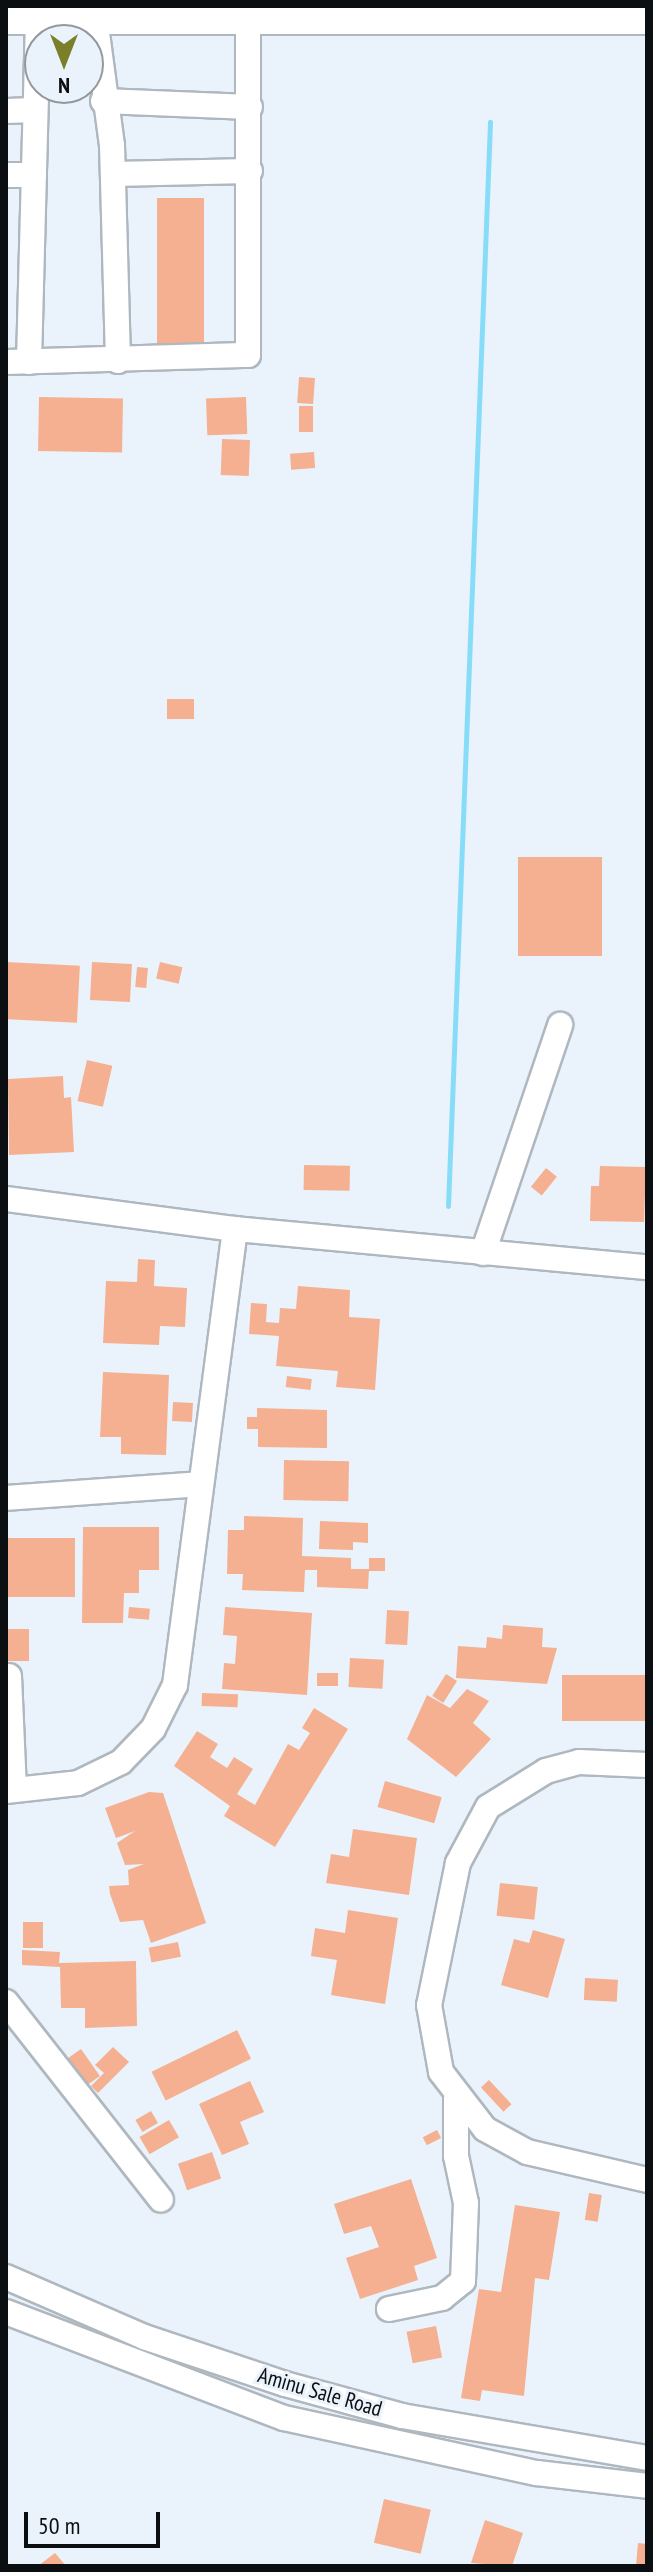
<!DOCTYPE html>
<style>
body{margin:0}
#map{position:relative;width:653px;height:2572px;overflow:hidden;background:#eaf3fb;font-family:"PT Sans Narrow",sans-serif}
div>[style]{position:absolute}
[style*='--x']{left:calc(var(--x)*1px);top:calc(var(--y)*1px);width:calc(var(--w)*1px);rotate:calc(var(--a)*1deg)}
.stream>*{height:5px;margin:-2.5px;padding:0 2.5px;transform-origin:2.5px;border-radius:2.5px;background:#87ddf8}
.building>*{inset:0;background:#f4b090;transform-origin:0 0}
.roads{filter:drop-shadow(2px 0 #afb7bf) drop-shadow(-2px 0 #afb7bf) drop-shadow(0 2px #afb7bf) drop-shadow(0 -2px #afb7bf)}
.minor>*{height:24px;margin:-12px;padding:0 12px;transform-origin:12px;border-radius:12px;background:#fff}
.highway>*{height:34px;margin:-17px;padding:0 17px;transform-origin:17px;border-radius:17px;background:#fff}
span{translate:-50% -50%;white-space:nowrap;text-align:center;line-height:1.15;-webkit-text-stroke:6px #eaf3fb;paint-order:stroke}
.street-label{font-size:22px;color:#0c0f12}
.frame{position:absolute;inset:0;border:8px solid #0c0f12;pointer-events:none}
.north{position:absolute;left:24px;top:24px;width:80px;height:80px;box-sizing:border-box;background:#eaf3fb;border:2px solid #91989e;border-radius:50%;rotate:180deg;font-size:22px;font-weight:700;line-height:32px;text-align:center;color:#0c0f12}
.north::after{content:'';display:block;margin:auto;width:28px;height:36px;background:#7b7f29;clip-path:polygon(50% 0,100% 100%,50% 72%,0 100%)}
.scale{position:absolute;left:24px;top:2512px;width:136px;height:36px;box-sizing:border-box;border:4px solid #0c0f12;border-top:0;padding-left:10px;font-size:24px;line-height:28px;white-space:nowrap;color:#0c0f12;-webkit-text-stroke:6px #eaf3fb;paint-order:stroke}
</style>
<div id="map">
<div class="stream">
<i style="--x:448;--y:1206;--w:1085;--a:-87.78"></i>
</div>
<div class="building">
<i style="left:157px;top:198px;width:47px;height:157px"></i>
<i style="left:299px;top:377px;width:16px;height:26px;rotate:4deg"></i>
<i style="left:39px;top:397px;width:84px;height:54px;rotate:1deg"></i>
<i style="left:246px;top:397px;width:37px;height:40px;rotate:88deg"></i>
<i style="left:299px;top:406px;width:14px;height:26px"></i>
<i style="left:222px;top:439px;width:28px;height:36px;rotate:2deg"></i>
<i style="left:314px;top:452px;width:16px;height:24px;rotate:86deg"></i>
<i style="left:167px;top:699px;width:27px;height:20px"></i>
<i style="left:518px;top:857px;width:84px;height:99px"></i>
<i style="left:6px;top:962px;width:74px;height:57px;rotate:3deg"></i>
<i style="left:92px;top:962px;width:40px;height:38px;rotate:3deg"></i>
<i style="left:160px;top:962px;width:23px;height:17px;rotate:13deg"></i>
<i style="left:137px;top:967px;width:11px;height:20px;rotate:5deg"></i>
<i style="left:87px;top:1060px;width:26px;height:42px;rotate:13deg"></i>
<i style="clip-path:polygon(63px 1076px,64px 1098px,71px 1097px,74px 1152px,9px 1155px,8px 1079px)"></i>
<i style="left:304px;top:1165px;width:46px;height:25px;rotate:1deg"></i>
<i style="clip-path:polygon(600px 1166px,646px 1167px,644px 1222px,590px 1221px,591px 1186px,599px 1186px)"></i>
<i style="left:546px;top:1168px;width:14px;height:24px;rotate:39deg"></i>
<i style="clip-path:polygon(138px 1259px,155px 1260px,154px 1286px,187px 1288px,185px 1327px,160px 1326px,159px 1345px,103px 1343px,106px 1281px,137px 1282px)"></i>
<i style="clip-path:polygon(298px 1286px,350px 1290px,349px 1317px,380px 1319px,375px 1390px,336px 1387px,338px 1371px,276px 1366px,279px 1336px,249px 1334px,251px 1303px,267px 1304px,266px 1322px,279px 1323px,280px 1308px,296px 1309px)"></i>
<i style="clip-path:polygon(103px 1372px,169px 1375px,166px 1455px,121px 1454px,121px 1437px,100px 1437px)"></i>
<i style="left:287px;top:1376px;width:25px;height:11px;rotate:7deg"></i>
<i style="left:173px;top:1402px;width:20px;height:19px;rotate:3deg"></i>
<i style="clip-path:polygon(257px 1408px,327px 1410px,327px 1448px,258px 1447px,258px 1429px,247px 1429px,247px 1417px,257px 1417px)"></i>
<i style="left:284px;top:1460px;width:65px;height:40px;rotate:1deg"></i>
<i style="clip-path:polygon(244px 1516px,303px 1518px,302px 1556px,351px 1558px,351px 1569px,369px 1569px,368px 1589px,317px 1587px,317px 1570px,305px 1570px,304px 1592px,242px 1590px,243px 1574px,227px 1574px,228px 1530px,244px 1530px)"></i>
<i style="clip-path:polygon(320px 1521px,368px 1523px,368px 1543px,353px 1542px,353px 1550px,319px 1549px)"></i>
<i style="clip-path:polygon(83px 1527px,159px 1527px,159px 1570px,139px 1570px,139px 1593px,124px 1593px,123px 1623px,82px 1623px)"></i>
<i style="left:6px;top:1538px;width:69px;height:59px"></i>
<i style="left:369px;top:1558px;width:16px;height:13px"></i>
<i style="left:129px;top:1607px;width:21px;height:11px;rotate:5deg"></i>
<i style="clip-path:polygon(225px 1607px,312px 1613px,307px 1695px,222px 1689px,224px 1663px,235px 1664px,237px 1636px,223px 1635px)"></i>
<i style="left:387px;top:1610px;width:22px;height:34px;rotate:3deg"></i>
<i style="clip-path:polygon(503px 1625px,543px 1628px,542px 1647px,557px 1648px,547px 1684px,456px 1678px,458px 1646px,486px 1648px,487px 1637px,502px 1639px)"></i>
<i style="left:6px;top:1629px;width:23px;height:32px"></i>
<i style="left:350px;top:1658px;width:34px;height:29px;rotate:3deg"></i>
<i style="left:317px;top:1673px;width:21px;height:13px"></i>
<i style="left:446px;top:1674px;width:13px;height:26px;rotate:32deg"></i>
<i style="left:647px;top:1675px;width:46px;height:85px;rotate:90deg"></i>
<i style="clip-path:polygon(467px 1689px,489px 1701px,473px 1723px,491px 1739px,456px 1777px,407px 1739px,427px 1695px,450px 1708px)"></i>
<i style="left:202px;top:1693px;width:36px;height:13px;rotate:2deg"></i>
<i style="clip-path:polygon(314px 1708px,348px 1729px,275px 1847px,224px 1816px,230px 1806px,174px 1766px,197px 1731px,218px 1744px,210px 1757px,227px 1768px,234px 1757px,253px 1769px,237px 1794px,255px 1805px,288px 1744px,299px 1750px,310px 1733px,302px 1728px)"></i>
<i style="left:385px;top:1781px;width:59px;height:27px;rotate:16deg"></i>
<i style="clip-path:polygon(149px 1792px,163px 1793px,206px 1923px,151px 1943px,143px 1920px,120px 1922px,110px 1894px,109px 1886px,129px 1885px,128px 1870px,144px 1864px,125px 1865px,117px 1843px,135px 1831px,116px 1838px,105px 1808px)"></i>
<i style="clip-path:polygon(353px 1829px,417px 1838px,409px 1895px,326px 1883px,331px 1854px,349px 1857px)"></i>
<i style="left:500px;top:1883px;width:38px;height:33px;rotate:6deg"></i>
<i style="clip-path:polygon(348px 1910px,398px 1918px,385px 2004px,331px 1995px,337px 1960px,311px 1956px,315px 1928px,345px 1933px)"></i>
<i style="left:23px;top:1922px;width:20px;height:26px"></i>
<i style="clip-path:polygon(533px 1930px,565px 1939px,548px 1998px,501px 1985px,514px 1939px,529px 1943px)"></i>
<i style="left:178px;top:1942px;width:15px;height:30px;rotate:79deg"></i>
<i style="clip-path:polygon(22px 1950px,60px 1952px,59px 1963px,136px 1961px,137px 2026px,85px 2028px,85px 2008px,61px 2008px,60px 1967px,22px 1965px)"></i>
<i style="left:585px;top:1978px;width:33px;height:22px;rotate:3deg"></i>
<i style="left:237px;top:2030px;width:32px;height:95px;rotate:64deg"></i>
<i style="clip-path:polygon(113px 2047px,129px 2062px,98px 2093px,91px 2086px,104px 2073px,95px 2065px)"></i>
<i style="left:81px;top:2049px;width:33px;height:19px;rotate:55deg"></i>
<i style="left:489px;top:2080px;width:33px;height:11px;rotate:47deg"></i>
<i style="clip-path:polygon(250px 2081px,264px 2112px,240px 2122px,249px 2144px,222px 2155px,199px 2104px)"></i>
<i style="left:151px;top:2111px;width:14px;height:18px;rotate:60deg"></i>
<i style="left:169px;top:2120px;width:20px;height:34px;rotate:60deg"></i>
<i style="left:437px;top:2130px;width:9px;height:16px;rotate:63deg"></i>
<i style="left:212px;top:2152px;width:28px;height:36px;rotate:71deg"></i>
<i style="clip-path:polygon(411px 2179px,437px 2258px,414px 2266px,418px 2280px,360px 2299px,346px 2258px,379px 2247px,371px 2226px,344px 2234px,334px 2204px)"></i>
<i style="left:589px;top:2193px;width:13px;height:27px;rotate:9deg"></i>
<i style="clip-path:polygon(515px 2205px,560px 2212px,549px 2280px,535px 2278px,524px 2396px,482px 2390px,480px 2401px,461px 2398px,479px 2289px,501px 2292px)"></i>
<i style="left:436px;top:2326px;width:32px;height:30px;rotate:79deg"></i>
<i style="left:384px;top:2499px;width:48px;height:45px;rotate:13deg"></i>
<i style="clip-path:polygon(485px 2520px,523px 2533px,512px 2566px,471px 2563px)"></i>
<i style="clip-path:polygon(638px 2543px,647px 2544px,647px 2566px,636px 2566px)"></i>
<i style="clip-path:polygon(55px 2553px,66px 2566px,38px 2566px)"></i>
</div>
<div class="roads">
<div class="minor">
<i style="--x:95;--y:18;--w:128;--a:82.4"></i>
<i style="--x:112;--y:145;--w:216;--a:88.4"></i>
<i style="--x:103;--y:101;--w:147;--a:2.3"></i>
<i style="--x:6;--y:111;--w:29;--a:-2"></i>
<i style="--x:113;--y:174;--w:137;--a:-1.3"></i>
<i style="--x:6;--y:175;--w:28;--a:0"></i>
<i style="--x:6;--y:362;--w:242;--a:-1.7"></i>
<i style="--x:248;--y:355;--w:338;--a:-90"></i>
<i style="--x:29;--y:362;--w:345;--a:-88.5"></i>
<i style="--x:6;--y:1199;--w:231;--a:7.5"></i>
<i style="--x:235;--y:1229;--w:414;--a:5.3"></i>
<i style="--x:483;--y:1253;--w:241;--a:-71.3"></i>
<i style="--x:6;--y:1498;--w:195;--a:-4.1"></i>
<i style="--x:9;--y:1676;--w:114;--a:87.5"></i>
<i style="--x:647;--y:1765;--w:68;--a:-177.5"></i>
<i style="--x:579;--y:1762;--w:34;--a:165"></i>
<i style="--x:546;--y:1771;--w:68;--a:148.2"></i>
<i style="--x:488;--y:1807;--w:64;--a:118.2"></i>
<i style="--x:458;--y:1863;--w:145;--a:101.5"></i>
<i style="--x:429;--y:2005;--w:68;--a:79.8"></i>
<i style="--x:441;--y:2072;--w:72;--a:52.3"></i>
<i style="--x:485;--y:2129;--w:48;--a:28.7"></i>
<i style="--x:527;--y:2152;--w:123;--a:13.1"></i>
<i style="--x:6;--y:1791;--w:72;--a:-6.3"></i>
<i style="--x:78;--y:1783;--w:48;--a:-26"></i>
<i style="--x:121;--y:1762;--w:46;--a:-45.9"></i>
<i style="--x:153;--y:1729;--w:49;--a:-63.4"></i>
<i style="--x:175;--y:1685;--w:460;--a:-82.5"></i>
<i style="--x:6;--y:2002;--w:251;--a:51.9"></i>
<i style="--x:6;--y:2277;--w:150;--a:23.5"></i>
<i style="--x:144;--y:2337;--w:149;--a:18.4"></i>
<i style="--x:285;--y:2384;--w:121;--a:15.3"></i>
<i style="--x:402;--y:2416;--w:249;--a:9.7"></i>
<i style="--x:389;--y:2309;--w:54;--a:-11.7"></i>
<i style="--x:442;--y:2298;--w:27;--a:-39"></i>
<i style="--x:463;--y:2281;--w:78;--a:-87.8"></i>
<i style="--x:466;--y:2203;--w:48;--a:-102"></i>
<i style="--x:456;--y:2156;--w:57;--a:-90"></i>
<i style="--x:6;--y:2312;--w:298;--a:20.9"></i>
<i style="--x:284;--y:2418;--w:259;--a:12.3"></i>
<i style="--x:537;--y:2473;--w:111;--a:6.7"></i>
</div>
<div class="highway">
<i style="--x:6;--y:17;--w:641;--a:0"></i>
</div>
</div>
<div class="street-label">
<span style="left:320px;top:2392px;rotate:16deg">Aminu Sale Road</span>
</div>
<div class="frame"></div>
<div class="north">N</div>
<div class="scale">50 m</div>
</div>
